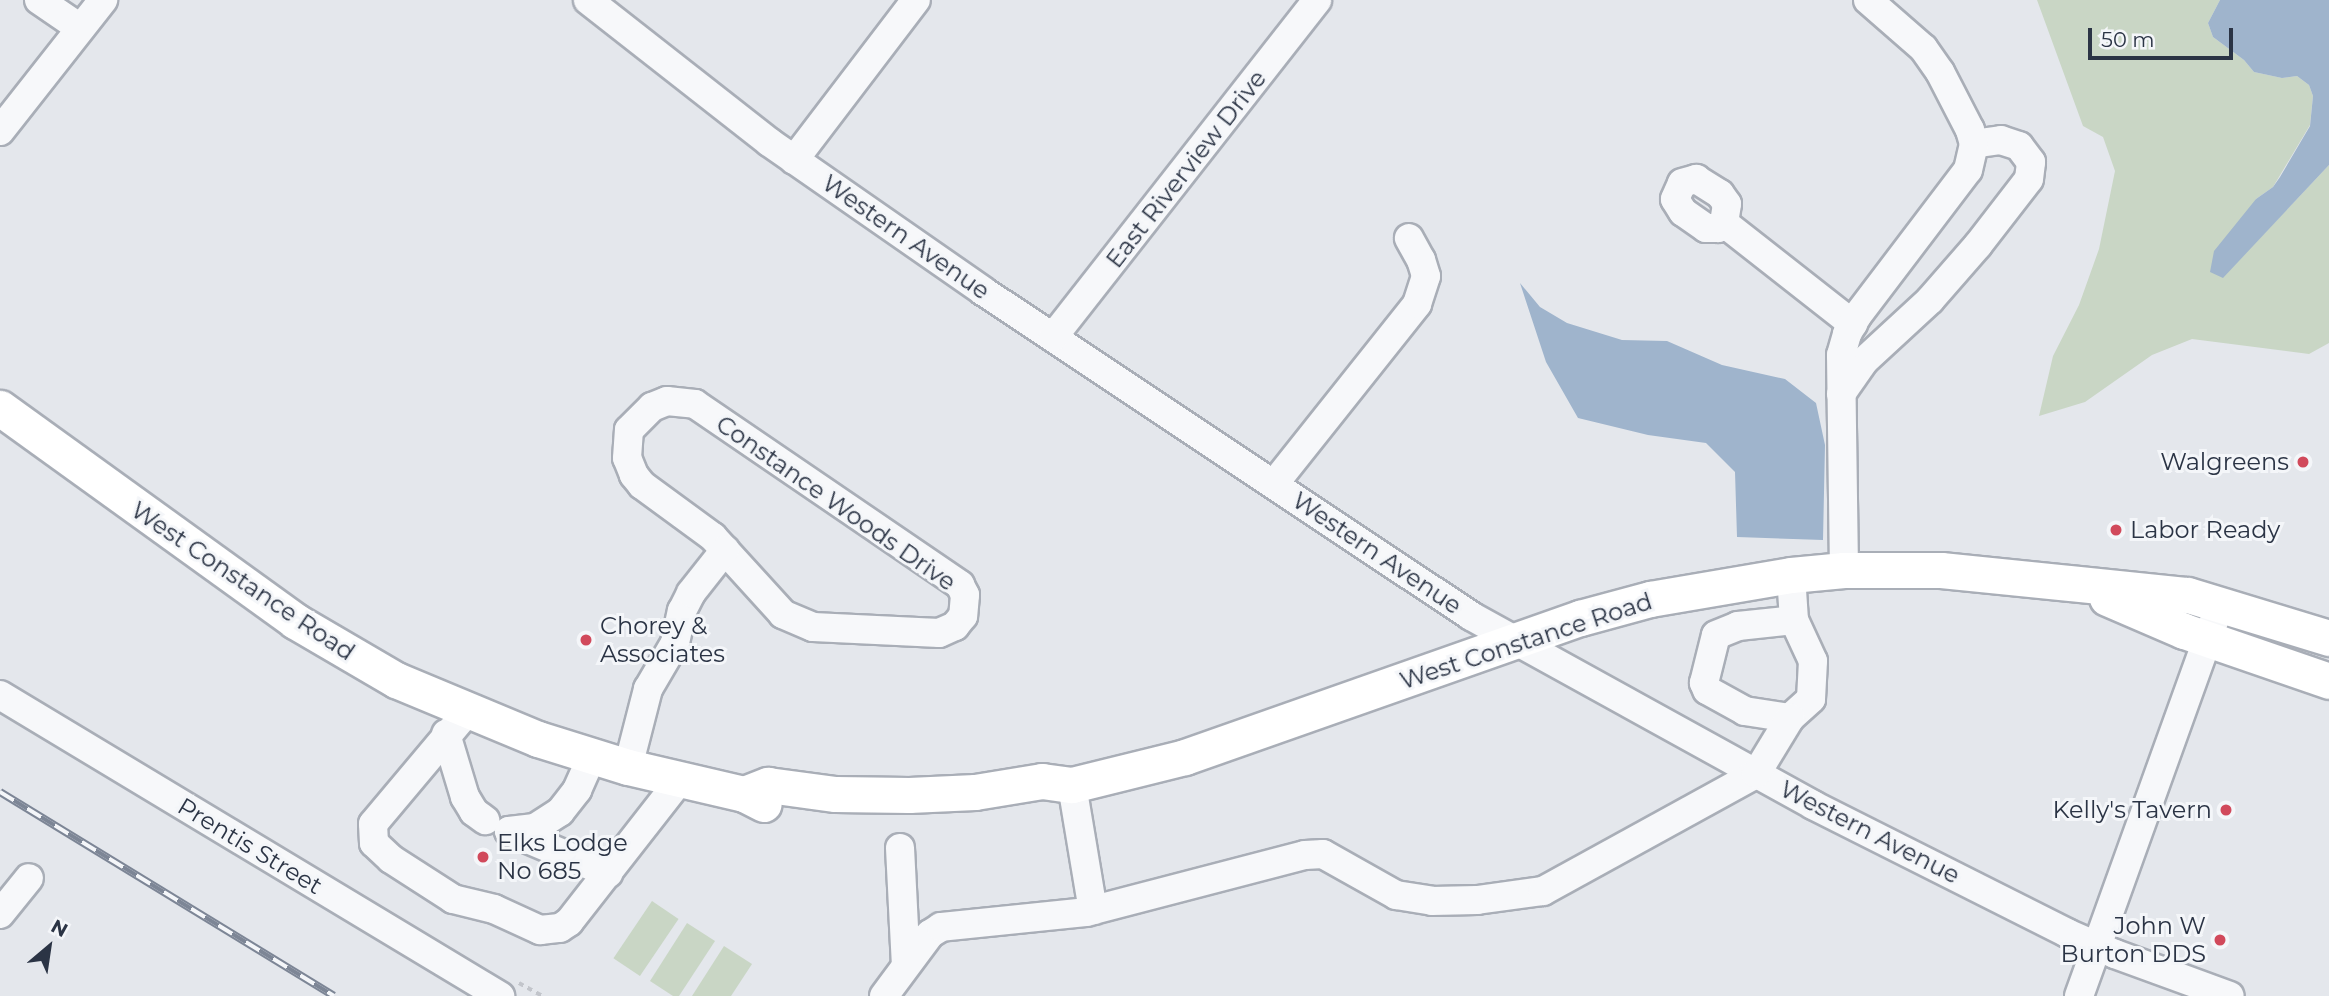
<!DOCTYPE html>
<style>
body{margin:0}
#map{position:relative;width:2329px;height:996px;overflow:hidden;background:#e4e7ec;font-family:Montserrat,sans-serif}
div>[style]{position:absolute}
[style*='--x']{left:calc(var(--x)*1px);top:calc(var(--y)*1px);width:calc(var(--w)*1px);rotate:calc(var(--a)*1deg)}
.green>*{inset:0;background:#c9d6c5;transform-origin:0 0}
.water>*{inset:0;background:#9fb4cc}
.path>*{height:3.5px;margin-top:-1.75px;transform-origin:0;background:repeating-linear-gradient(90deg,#c2c5cb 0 5px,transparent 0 10px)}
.roads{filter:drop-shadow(2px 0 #a9aeb7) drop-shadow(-2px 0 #a9aeb7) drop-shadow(0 2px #a9aeb7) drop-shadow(0 -2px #a9aeb7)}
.minor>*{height:28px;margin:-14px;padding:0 14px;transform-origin:14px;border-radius:14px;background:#f7f8fa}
.major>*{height:35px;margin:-17.5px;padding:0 17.5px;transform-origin:17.5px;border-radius:17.5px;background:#fff}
.rail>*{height:8px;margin-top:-4px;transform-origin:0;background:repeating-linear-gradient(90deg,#f4f6f9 0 16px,#7d8696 0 32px);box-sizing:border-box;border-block:2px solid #7d8696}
.dots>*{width:19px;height:19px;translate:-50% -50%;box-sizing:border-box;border:4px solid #f4f6f9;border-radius:50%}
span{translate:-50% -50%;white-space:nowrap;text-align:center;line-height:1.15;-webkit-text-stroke:6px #f4f6f9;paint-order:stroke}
.street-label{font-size:24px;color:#2b3445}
.poi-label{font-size:24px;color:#2b3445}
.right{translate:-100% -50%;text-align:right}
.left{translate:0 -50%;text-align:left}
.north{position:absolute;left:14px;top:912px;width:70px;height:70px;-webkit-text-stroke:5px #f4f6f9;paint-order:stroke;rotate:29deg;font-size:19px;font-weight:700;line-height:28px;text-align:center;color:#2b3445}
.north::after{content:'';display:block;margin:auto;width:24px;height:32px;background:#2b3445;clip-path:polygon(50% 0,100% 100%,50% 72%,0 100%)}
.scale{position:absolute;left:2088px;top:28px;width:145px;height:32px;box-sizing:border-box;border:4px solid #2b3445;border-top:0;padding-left:9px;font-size:21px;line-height:24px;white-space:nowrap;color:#2b3445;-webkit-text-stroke:5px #f4f6f9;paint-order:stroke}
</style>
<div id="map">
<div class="green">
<i style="clip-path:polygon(2037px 0,2220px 0,2208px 23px,2213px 37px,2244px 60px,2254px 72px,2282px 78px,2297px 76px,2309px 85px,2313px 96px,2310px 125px,2273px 187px,2256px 199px,2223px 277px,2329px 165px,2329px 343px,2309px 354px,2192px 339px,2152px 355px,2085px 402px,2039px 416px,2053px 356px,2079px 305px,2099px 249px,2115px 171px,2103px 137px,2083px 126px)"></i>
<i style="left:652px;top:901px;width:32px;height:69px;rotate:34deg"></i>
<i style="clip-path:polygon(687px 923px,715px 941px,679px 996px,673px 996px,650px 981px)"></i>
<i style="clip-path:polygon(724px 946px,752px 964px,731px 996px,692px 996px)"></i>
</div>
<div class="water">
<i style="clip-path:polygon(2220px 0,2329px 0,2329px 165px,2223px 278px,2210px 272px,2214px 251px,2256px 199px,2273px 187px,2280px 177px,2310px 126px,2313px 96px,2309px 85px,2297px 76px,2282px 78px,2254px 72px,2244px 60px,2213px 37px,2208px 23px)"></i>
<i style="clip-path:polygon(1520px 283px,1540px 307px,1567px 323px,1622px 340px,1667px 341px,1722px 365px,1785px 379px,1816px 403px,1825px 445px,1823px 540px,1737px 537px,1735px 472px,1706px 443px,1648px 435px,1578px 418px,1546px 362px)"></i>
</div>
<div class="path">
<i style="--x:519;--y:983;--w:26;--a:29"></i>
</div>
<div class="roads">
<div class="minor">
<i style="--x:39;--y:0;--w:50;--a:34.3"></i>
<i style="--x:588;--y:0;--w:230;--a:38.1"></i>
<i style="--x:769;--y:142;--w:261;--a:34.8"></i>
<i style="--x:983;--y:291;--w:586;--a:33.66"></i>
<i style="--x:1471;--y:616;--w:391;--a:28.9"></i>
<i style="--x:1813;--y:805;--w:284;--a:26.7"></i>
<i style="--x:2067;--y:933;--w:52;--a:23.6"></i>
<i style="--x:2115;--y:954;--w:122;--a:20.1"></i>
<i style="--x:0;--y:131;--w:167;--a:-51.8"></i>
<i style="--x:794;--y:160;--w:201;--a:-52.7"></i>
<i style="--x:1724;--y:223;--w:8;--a:140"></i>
<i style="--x:1718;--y:228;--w:12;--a:180"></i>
<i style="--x:1706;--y:228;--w:28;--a:-145"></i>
<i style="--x:1683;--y:212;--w:15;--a:-122"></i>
<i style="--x:1675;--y:199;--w:17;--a:-66"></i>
<i style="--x:1682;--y:183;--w:15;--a:-16"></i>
<i style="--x:1696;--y:179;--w:28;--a:32"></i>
<i style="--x:1720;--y:194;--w:12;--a:55"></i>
<i style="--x:1727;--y:204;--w:19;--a:99"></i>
<i style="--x:1724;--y:223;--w:164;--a:38.1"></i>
<i style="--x:1053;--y:337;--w:428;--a:-51.9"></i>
<i style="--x:1841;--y:394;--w:40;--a:-55.1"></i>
<i style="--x:1864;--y:361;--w:90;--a:-42.7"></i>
<i style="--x:1930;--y:300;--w:73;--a:-48.9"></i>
<i style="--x:1978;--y:245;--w:83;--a:-52.3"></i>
<i style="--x:2029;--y:179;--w:17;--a:-83"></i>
<i style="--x:2031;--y:162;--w:20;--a:-127"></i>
<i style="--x:2019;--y:146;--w:19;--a:-162"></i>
<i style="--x:2001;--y:140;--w:27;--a:172"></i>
<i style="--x:667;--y:401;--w:28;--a:6"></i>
<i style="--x:695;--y:404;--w:321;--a:34.3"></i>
<i style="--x:960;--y:585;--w:11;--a:63"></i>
<i style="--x:965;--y:595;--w:21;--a:95"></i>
<i style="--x:963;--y:616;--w:13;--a:129"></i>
<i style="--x:955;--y:626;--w:17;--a:156"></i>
<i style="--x:939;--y:633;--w:126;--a:-177.3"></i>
<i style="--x:813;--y:627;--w:33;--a:-157"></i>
<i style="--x:783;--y:614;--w:104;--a:-132.3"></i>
<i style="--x:713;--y:537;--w:88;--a:-143.8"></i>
<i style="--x:642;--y:485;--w:13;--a:-129"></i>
<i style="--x:634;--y:475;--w:18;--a:-112"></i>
<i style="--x:627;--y:458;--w:28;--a:-86"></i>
<i style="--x:629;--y:430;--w:33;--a:-45"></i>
<i style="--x:652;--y:407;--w:16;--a:-22"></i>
<i style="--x:1274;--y:484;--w:230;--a:-51.5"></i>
<i style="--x:1417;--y:304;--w:29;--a:-72"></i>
<i style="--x:1426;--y:276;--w:17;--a:-107"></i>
<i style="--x:1421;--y:260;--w:25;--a:-119"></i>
<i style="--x:1844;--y:570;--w:215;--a:-90.8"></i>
<i style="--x:1841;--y:355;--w:22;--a:-74"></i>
<i style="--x:1847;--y:334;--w:21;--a:-61"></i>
<i style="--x:1857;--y:316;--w:183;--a:-52.8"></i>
<i style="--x:1968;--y:170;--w:27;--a:-77"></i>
<i style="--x:1974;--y:144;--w:15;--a:-106"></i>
<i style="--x:1970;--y:130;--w:65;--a:-117.3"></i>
<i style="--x:1940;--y:72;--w:29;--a:-125"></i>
<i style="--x:1923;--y:48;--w:73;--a:-138.9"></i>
<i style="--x:1791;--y:575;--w:45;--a:86.2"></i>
<i style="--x:1794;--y:620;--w:45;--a:65.1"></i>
<i style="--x:1813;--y:661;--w:38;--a:93"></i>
<i style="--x:1811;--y:699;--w:28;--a:138"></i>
<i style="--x:1790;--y:718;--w:46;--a:-171.2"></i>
<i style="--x:1745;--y:711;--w:43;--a:-151.1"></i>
<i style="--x:1707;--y:690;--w:8;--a:-113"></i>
<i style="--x:1704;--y:683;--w:49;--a:-76"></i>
<i style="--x:1716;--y:635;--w:24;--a:-22"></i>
<i style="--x:1738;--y:626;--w:56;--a:-6.1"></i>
<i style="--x:0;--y:695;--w:584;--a:31.05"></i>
<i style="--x:467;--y:712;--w:146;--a:130"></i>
<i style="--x:373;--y:824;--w:19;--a:87"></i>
<i style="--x:374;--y:843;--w:23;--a:43"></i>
<i style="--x:391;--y:859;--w:74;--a:32.8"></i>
<i style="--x:453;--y:899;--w:42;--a:13.7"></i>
<i style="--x:494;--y:909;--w:51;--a:24.5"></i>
<i style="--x:540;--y:930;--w:20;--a:-6"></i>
<i style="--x:560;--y:928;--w:11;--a:-34"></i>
<i style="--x:569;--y:922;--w:180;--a:-52"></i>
<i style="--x:446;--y:734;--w:66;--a:73.2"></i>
<i style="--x:465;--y:797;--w:17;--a:59"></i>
<i style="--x:474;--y:812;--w:14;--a:36"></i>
<i style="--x:628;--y:767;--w:81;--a:-75.6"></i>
<i style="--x:648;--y:689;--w:53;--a:-59.6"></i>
<i style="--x:675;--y:643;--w:33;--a:-78"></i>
<i style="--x:682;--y:611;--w:20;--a:-63"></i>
<i style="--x:691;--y:593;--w:55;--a:-51.7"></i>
<i style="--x:1072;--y:785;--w:127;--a:80.5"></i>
<i style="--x:509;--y:831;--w:26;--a:-7"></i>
<i style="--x:535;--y:828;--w:30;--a:-33"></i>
<i style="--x:560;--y:812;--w:28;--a:-52"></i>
<i style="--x:577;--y:790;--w:36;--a:-66"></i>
<i style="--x:509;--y:831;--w:108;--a:23"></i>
<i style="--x:900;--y:848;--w:117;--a:87.1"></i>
<i style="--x:0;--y:914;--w:46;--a:-51.1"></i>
<i style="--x:884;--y:996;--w:77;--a:-53.4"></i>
<i style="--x:930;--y:934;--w:13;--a:-32"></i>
<i style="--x:941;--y:927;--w:146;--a:-5.9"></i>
<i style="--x:1086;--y:912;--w:226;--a:-14.6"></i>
<i style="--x:1305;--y:855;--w:18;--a:-3"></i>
<i style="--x:1323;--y:854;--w:84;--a:29.3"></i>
<i style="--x:1396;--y:895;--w:36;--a:9"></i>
<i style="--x:1432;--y:901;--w:45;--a:-1.3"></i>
<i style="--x:1477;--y:900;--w:67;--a:-7.8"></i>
<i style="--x:1543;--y:891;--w:243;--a:-28.8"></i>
<i style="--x:1756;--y:774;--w:66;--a:-58.7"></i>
<i style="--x:2079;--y:996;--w:400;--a:-70.2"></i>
</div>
<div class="major">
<i style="--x:0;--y:408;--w:364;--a:35.8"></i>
<i style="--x:295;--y:621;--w:117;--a:30.3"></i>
<i style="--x:396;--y:680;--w:154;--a:22.6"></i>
<i style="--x:538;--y:739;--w:94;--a:17.3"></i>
<i style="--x:628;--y:767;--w:119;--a:13.1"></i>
<i style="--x:744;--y:794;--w:22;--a:27"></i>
<i style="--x:2107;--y:598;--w:84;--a:23.2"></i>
<i style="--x:2184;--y:631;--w:153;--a:19"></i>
<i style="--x:744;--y:794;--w:26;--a:-21"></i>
<i style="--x:768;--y:785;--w:68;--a:7.7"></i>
<i style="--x:835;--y:794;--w:74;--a:0.8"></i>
<i style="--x:909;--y:795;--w:66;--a:-2.6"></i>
<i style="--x:975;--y:792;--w:68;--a:-9.3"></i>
<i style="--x:1042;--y:781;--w:30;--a:8"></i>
<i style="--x:1072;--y:785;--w:116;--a:-13.9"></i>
<i style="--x:1185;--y:757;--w:419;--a:-19.4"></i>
<i style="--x:1580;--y:618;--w:73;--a:-15.2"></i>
<i style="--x:1650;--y:599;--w:143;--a:-9.7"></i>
<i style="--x:1791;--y:575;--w:53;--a:-5.4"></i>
<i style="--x:1844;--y:570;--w:97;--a:0"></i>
<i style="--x:1941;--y:570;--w:248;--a:5.8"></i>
<i style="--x:2188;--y:595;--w:147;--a:17"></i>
</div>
</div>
<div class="rail">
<i style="--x:0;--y:792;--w:391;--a:31.4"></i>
</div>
<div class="dots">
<i style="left:2303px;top:462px;background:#d1495b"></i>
<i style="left:2116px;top:530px;background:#d1495b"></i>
<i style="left:586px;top:640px;background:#d1495b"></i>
<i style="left:2226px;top:810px;background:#d1495b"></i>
<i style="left:483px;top:857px;background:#d1495b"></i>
<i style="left:2220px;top:940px;background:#d1495b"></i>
</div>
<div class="street-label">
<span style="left:1186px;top:169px;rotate:-52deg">East Riverview Drive</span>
<span style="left:906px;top:237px;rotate:35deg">Western Avenue</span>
<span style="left:836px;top:503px;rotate:35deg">Constance Woods Drive</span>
<span style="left:1377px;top:553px;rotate:34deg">Western Avenue</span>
<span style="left:243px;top:581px;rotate:34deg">West Constance Road</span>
<span style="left:1526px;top:641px;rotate:-18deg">West Constance Road</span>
<span style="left:1870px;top:832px;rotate:27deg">Western Avenue</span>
<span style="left:250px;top:846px;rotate:31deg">Prentis Street</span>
</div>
<div class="poi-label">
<span class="right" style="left:2289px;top:462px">Walgreens</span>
<span class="left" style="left:2130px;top:530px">Labor Ready</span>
<span class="left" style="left:600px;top:640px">Chorey &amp;<br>Associates</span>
<span class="right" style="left:2212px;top:810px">Kelly's Tavern</span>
<span class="left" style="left:497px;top:857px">Elks Lodge<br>No 685</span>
<span class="right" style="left:2206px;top:940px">John W<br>Burton DDS</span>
</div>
<div class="north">N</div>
<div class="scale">50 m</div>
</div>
